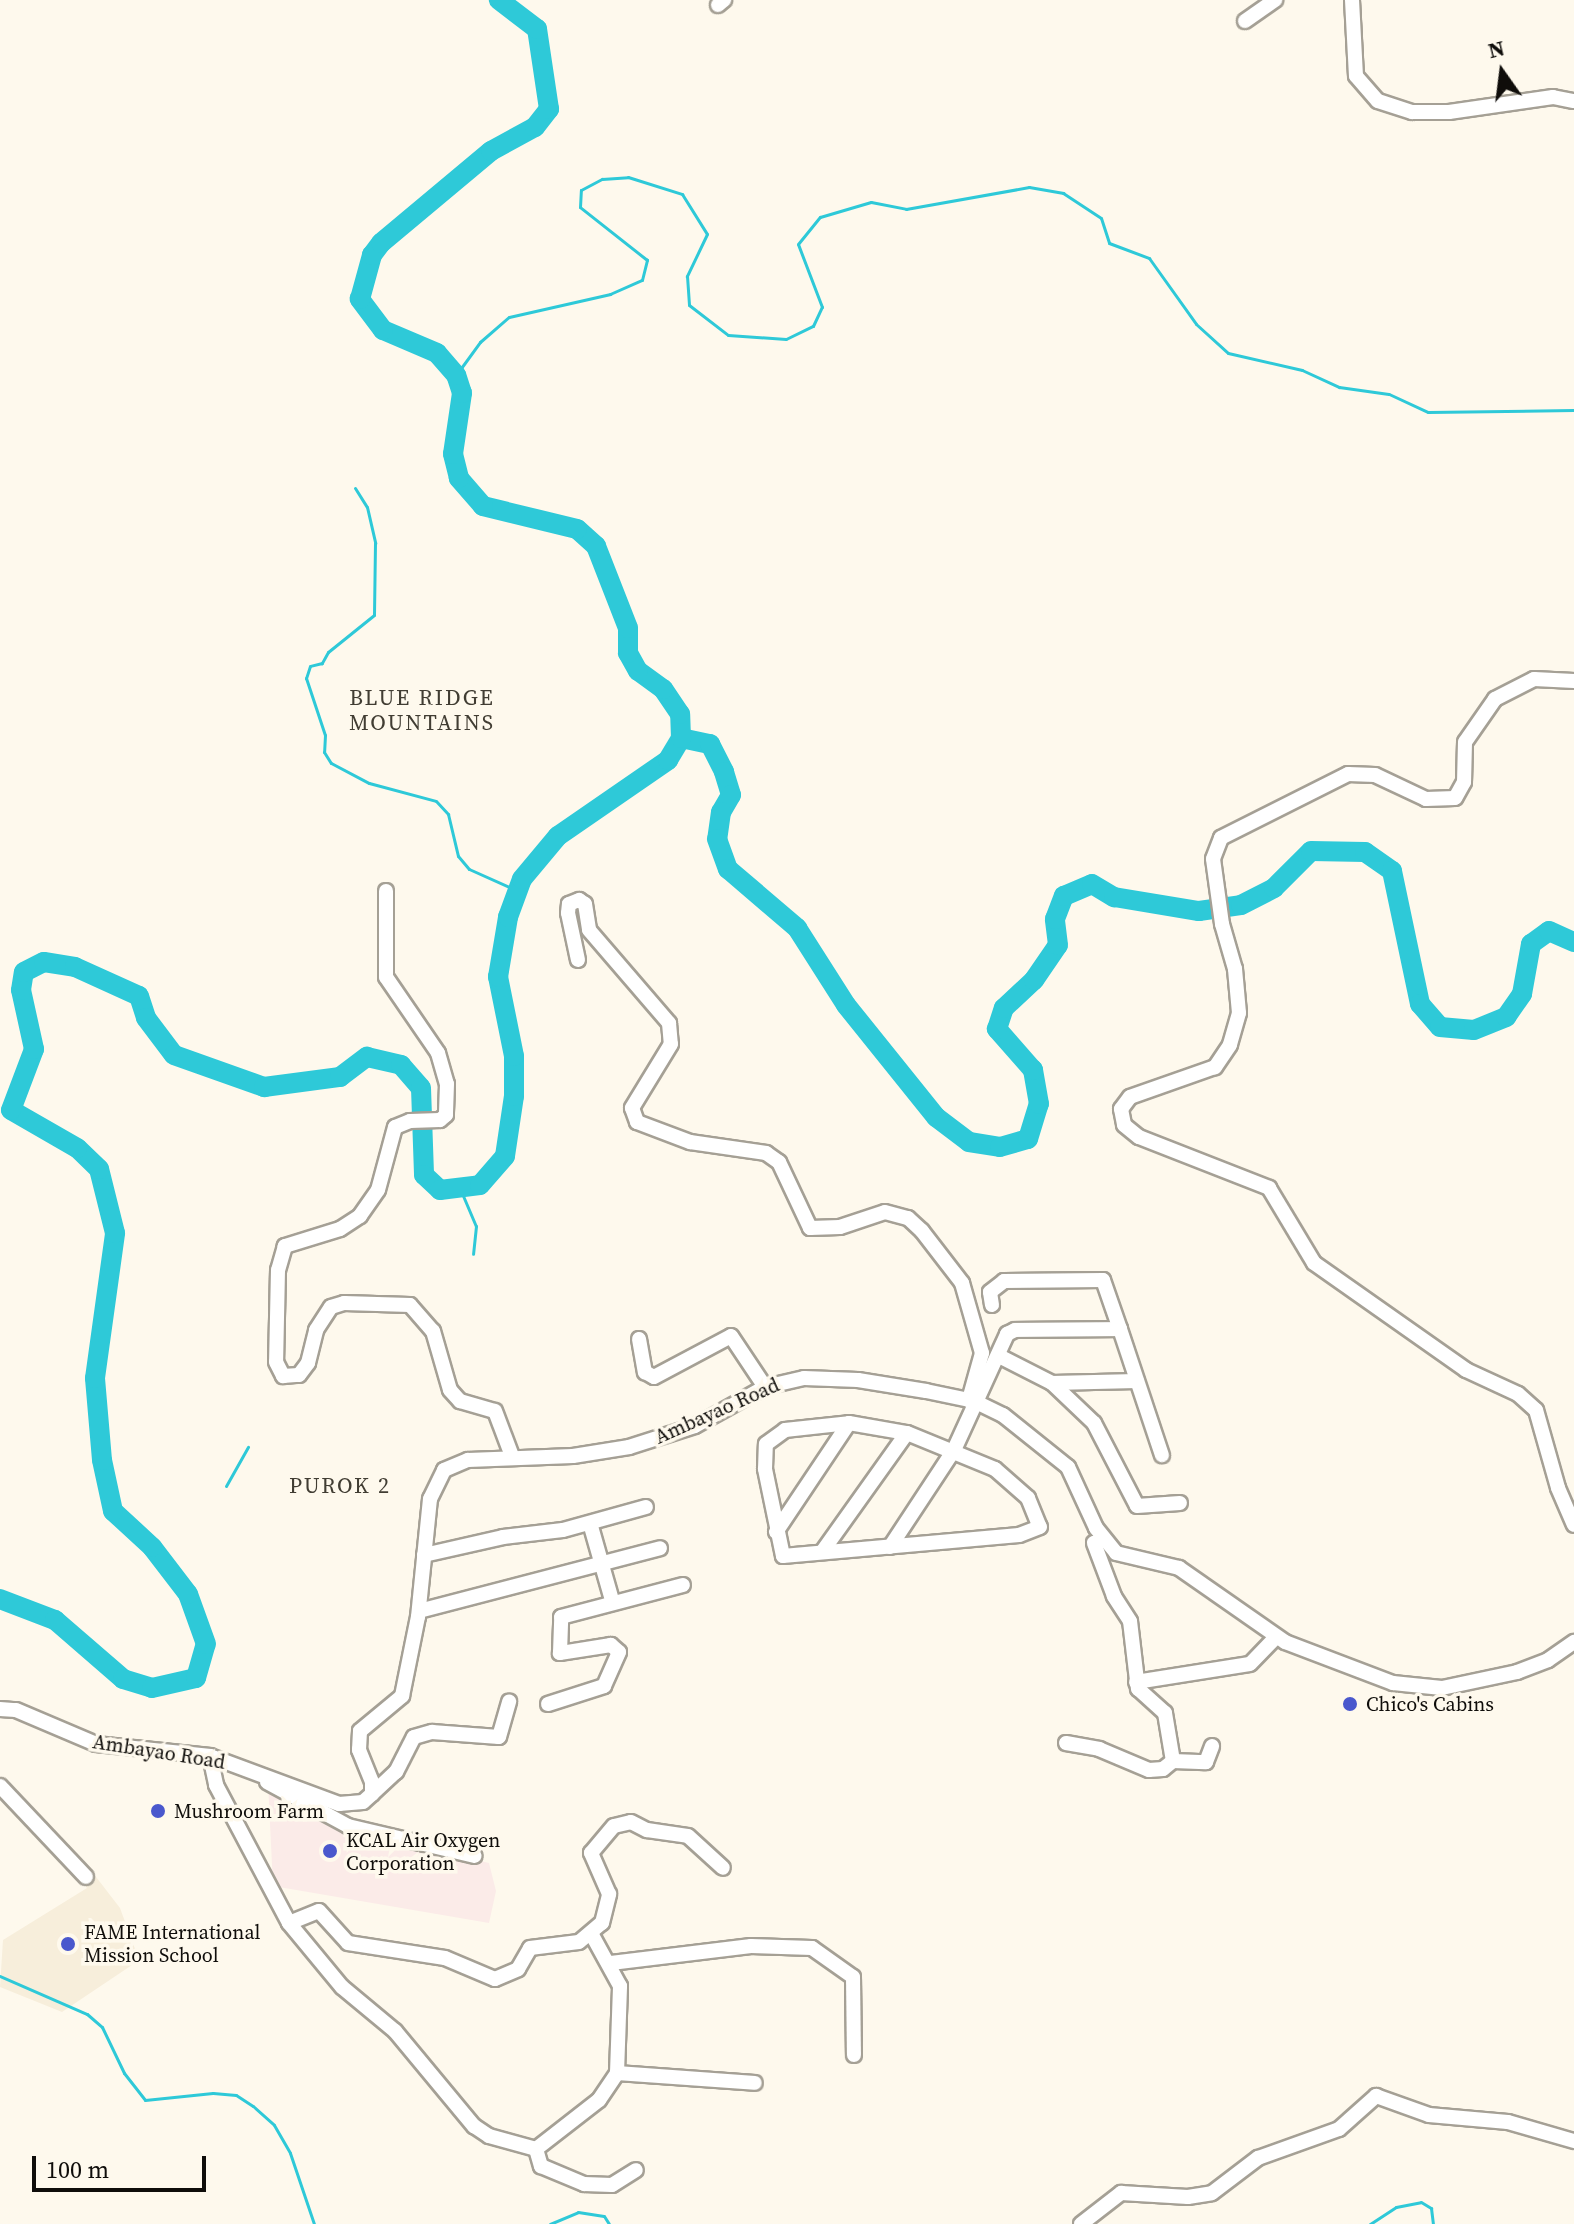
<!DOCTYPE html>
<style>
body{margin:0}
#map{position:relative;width:1574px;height:2224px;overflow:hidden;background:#fef9ed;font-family:"Source Serif 4",serif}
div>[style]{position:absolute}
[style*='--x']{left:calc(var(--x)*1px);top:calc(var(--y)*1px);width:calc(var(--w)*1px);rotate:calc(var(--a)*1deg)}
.built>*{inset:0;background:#f7eedb}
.industrial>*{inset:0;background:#fbebe8}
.stream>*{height:3px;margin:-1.5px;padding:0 1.5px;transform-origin:1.5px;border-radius:1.5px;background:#2ec9d8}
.river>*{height:20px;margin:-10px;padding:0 10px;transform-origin:10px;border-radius:10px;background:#2ec9d8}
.roads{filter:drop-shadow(2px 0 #a5a095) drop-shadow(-2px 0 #a5a095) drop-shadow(0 2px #a5a095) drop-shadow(0 -2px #a5a095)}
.street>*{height:14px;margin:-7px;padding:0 7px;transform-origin:7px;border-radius:7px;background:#fff}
.dots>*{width:22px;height:22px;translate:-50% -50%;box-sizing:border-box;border:4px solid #fef9ed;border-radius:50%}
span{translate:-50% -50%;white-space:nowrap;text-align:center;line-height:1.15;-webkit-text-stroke:7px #fef9ed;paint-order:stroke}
.street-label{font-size:20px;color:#0f0d0a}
.poi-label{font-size:20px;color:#0f0d0a}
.left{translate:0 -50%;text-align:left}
.neighbourhood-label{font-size:22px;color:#413d33;letter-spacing:2px}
.north{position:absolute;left:1462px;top:32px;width:80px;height:80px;-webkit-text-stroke:6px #fef9ed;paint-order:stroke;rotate:346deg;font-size:22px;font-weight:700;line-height:32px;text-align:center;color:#0f0d0a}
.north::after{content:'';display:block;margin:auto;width:28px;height:36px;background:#0f0d0a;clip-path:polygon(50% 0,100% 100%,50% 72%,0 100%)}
.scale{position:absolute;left:32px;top:2156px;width:174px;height:36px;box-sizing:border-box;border:4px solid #0f0d0a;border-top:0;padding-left:10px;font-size:24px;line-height:28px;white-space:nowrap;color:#0f0d0a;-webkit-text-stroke:6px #fef9ed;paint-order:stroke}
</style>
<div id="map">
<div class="built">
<i style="clip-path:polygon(93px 1873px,120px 1908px,135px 1949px,132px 1965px,62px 2012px,0 1987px,3px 1940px,87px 1888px,81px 1880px)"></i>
</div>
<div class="industrial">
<i style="clip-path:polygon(268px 1782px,336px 1826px,489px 1863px,496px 1891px,489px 1923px,273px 1886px)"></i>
</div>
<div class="stream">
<i style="--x:456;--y:375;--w:41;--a:-54"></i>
<i style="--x:480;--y:342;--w:38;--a:-41"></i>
<i style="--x:509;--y:317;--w:104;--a:-12.8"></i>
<i style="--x:610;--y:294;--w:35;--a:-24"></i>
<i style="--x:642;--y:280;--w:21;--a:-76"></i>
<i style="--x:647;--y:260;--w:85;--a:-141.7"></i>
<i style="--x:580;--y:207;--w:17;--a:-87"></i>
<i style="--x:581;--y:190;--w:24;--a:-28"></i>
<i style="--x:602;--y:179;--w:26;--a:-4"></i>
<i style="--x:628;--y:177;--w:57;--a:17.5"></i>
<i style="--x:682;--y:194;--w:47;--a:58"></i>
<i style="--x:707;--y:234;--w:47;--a:115.5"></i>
<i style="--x:687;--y:276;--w:29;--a:86"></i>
<i style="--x:689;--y:305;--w:49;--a:37.6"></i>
<i style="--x:728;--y:335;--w:58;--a:3.9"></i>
<i style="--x:786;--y:339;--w:30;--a:-26"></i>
<i style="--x:813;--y:326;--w:21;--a:-65"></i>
<i style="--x:822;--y:307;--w:67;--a:-110.9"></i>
<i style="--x:798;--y:244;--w:35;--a:-51"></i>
<i style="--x:820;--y:217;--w:53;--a:-16.4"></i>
<i style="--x:871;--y:202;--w:36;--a:11"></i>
<i style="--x:906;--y:209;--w:125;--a:-10.1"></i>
<i style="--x:1029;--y:187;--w:35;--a:10"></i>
<i style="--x:1063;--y:193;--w:45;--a:33.3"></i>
<i style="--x:1101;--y:218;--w:26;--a:72"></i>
<i style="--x:1109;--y:243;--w:43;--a:20.6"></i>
<i style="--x:1149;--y:258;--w:81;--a:54.5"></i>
<i style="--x:1196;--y:324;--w:43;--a:42.2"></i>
<i style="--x:1228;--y:353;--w:76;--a:12.9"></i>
<i style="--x:1302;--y:370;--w:41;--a:24.7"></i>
<i style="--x:1339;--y:387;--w:50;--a:8"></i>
<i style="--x:1389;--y:394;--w:43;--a:24.8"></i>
<i style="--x:1428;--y:412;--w:146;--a:-0.8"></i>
<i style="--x:355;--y:488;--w:22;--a:58"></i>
<i style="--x:367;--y:507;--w:37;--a:77"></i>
<i style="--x:375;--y:543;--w:72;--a:90.8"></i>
<i style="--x:374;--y:615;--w:59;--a:141.2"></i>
<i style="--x:328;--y:652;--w:13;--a:119"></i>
<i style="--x:322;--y:663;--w:12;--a:166"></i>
<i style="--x:310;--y:666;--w:13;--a:108"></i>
<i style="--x:306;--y:678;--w:60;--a:71.6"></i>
<i style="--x:325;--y:735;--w:17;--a:93"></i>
<i style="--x:324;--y:752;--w:13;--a:58"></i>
<i style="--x:331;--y:763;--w:43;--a:27.8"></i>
<i style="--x:369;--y:783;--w:69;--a:15"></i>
<i style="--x:436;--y:801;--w:18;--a:47"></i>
<i style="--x:448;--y:814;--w:43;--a:76.6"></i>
<i style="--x:458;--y:856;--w:17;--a:50"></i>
<i style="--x:469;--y:869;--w:54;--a:24.2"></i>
<i style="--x:461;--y:1191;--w:38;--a:67"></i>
<i style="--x:476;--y:1226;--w:28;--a:96"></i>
<i style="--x:226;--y:1486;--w:45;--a:-60.6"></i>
<i style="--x:0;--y:1976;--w:95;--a:23.6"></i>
<i style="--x:87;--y:2014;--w:20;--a:41"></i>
<i style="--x:102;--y:2027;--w:51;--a:64.4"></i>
<i style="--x:124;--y:2073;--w:34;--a:52"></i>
<i style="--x:145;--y:2100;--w:68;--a:-5.9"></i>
<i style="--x:213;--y:2093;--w:23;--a:5"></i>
<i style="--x:236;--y:2095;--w:20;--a:33"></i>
<i style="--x:253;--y:2106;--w:28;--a:42"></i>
<i style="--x:274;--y:2125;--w:32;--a:60"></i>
<i style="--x:290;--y:2153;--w:75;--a:71.3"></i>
<i style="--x:550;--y:2224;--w:30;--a:-23"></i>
<i style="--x:578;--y:2212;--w:26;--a:9"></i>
<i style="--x:604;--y:2216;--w:9;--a:58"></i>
<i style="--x:1370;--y:2224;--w:31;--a:-33"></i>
<i style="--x:1396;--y:2207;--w:25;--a:-11"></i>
<i style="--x:1421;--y:2202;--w:12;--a:31"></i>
<i style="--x:1431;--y:2208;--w:16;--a:83"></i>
</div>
<div class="river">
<i style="--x:681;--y:738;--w:30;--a:12"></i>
<i style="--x:710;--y:744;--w:31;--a:63"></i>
<i style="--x:724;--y:772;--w:24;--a:73"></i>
<i style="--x:731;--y:795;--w:20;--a:120"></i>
<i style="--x:721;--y:812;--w:27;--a:98"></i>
<i style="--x:717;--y:839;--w:32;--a:70"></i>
<i style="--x:728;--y:869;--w:91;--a:40.5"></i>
<i style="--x:797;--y:928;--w:91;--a:57.5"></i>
<i style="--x:846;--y:1005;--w:144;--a:51.2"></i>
<i style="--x:936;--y:1117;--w:41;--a:37.1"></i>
<i style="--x:969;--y:1142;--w:31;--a:9"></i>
<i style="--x:1000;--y:1147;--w:29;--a:-16"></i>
<i style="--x:1028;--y:1139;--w:37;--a:-73"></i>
<i style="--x:1039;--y:1104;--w:35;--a:-100"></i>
<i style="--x:1033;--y:1070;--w:55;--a:-131.3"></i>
<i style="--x:997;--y:1029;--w:22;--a:-72"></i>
<i style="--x:1004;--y:1008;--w:41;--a:-43"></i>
<i style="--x:1034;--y:980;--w:42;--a:-55.6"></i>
<i style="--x:1058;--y:945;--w:26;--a:-97"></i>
<i style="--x:1055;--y:919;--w:25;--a:-69"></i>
<i style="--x:1064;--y:896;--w:30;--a:-23"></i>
<i style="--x:1092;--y:884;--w:26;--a:31"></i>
<i style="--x:1114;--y:897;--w:86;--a:9.4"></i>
<i style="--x:1199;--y:911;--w:42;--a:-8.1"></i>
<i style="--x:1241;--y:905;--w:37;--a:-27"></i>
<i style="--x:1274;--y:888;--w:52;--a:-45"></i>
<i style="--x:1311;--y:851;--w:54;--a:1.1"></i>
<i style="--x:1365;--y:852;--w:33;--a:35"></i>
<i style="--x:1392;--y:871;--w:136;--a:78.1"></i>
<i style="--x:1420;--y:1004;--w:30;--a:49"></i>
<i style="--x:1440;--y:1027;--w:34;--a:5"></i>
<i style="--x:1474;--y:1030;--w:35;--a:-22"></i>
<i style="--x:1506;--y:1017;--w:28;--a:-55"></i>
<i style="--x:1522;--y:994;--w:51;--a:-79.8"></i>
<i style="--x:1531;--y:944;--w:22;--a:-36"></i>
<i style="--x:1549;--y:931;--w:27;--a:24"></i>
<i style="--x:0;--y:1599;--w:59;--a:20.9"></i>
<i style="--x:55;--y:1620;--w:90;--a:40.9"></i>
<i style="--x:123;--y:1679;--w:30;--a:17"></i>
<i style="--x:152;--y:1688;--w:45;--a:-12.8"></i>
<i style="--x:196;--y:1678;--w:35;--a:-74"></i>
<i style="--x:206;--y:1644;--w:53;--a:-109.8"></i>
<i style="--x:188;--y:1594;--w:59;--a:-127.5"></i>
<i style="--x:152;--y:1547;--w:53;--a:-137.3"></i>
<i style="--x:113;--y:1511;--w:52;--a:-102.2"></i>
<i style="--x:102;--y:1460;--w:82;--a:-94.9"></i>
<i style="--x:95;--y:1378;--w:146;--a:-82.1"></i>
<i style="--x:115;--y:1233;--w:66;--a:-104"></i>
<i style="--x:99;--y:1169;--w:30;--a:-136"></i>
<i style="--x:77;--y:1148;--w:76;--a:-150.1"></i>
<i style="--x:11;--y:1110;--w:65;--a:-69.3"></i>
<i style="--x:34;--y:1049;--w:60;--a:-102.4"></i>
<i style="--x:21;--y:990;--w:18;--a:-81"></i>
<i style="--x:24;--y:972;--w:22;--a:-27"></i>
<i style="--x:44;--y:962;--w:31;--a:9"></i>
<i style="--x:75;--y:967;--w:70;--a:24.4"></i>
<i style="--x:139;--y:996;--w:23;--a:72"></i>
<i style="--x:146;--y:1018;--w:46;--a:52.9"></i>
<i style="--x:174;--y:1055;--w:96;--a:19.6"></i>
<i style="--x:264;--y:1087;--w:77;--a:-7.5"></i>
<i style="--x:340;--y:1077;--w:34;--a:-37"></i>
<i style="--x:367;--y:1057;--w:35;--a:13"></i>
<i style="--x:401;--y:1065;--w:30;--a:49"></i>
<i style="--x:421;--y:1088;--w:87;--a:88"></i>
<i style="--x:424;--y:1175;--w:22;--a:43"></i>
<i style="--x:440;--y:1190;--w:40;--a:-7.1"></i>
<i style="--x:480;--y:1185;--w:38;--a:-49"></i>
<i style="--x:505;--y:1156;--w:61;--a:-81.5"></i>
<i style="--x:514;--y:1096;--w:40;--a:-90"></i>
<i style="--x:514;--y:1056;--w:81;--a:-101.4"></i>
<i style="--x:498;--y:977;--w:61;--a:-80.5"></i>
<i style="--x:508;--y:917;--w:40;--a:-69.8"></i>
<i style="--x:522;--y:879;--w:56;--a:-50.1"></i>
<i style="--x:558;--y:836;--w:134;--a:-34.6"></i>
<i style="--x:668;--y:760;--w:26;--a:-59"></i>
<i style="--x:681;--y:738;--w:24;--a:-92"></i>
<i style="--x:680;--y:714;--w:30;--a:-124"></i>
<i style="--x:663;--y:689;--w:31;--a:-144"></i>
<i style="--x:638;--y:671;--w:21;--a:-119"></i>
<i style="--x:628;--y:653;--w:25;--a:-90"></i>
<i style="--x:628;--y:628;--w:88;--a:-111.3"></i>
<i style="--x:596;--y:546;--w:25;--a:-138"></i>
<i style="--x:577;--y:529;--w:97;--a:-166.3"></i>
<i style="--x:483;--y:506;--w:37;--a:-131"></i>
<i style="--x:459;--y:478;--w:25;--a:-104"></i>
<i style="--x:453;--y:454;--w:62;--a:-81.6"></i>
<i style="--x:462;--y:393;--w:19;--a:-108"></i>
<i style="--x:456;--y:375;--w:29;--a:-131"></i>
<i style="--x:437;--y:353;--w:59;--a:-156.9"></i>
<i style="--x:383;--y:330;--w:39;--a:-127"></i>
<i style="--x:360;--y:299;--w:46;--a:-74.7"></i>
<i style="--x:372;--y:255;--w:15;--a:-53"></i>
<i style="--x:381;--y:243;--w:143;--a:-39.9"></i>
<i style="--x:491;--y:151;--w:50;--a:-28.6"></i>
<i style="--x:535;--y:127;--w:23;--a:-52"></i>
<i style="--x:549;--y:109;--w:81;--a:-98.5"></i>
<i style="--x:537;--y:29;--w:48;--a:-142.7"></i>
</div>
<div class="roads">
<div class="street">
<i style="--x:1352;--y:0;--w:76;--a:87"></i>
<i style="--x:1356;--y:76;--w:33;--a:49"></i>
<i style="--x:1378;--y:101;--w:36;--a:18"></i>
<i style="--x:1412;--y:112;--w:37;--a:0"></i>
<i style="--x:1449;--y:112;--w:105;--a:-8.2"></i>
<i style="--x:1553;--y:97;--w:21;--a:11"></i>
<i style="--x:718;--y:5;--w:8;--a:-40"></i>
<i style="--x:1245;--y:21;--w:37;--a:-35"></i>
<i style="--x:1574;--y:681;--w:40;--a:-177.1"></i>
<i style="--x:1534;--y:679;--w:44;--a:152.9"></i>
<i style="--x:1495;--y:699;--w:52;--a:124.9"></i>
<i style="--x:1465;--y:742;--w:40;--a:91.4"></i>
<i style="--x:1464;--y:782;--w:18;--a:119"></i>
<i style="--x:1455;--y:798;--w:29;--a:178"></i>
<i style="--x:1426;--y:799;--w:56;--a:-154.8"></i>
<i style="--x:1375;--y:775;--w:27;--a:-178"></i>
<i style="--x:1348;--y:774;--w:142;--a:153.3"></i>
<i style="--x:1221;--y:838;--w:22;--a:111"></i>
<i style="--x:1213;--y:859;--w:66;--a:82.1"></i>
<i style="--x:1222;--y:924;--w:47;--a:73.9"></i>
<i style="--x:1235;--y:969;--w:44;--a:84.8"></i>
<i style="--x:1239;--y:1013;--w:33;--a:106"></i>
<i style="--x:1230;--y:1045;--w:27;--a:124"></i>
<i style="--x:1215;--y:1067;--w:90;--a:160.6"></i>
<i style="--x:1130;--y:1097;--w:15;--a:127"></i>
<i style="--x:1121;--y:1109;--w:16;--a:79"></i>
<i style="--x:1124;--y:1125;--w:19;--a:39"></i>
<i style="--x:1139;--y:1137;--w:140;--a:21.4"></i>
<i style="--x:1269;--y:1188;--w:87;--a:59"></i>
<i style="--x:1314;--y:1263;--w:186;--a:35.1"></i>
<i style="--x:1466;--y:1370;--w:57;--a:24.8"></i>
<i style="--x:1518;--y:1394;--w:24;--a:42"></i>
<i style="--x:1536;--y:1410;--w:81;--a:74.2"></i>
<i style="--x:1558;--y:1488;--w:40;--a:66.6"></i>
<i style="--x:386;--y:891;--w:86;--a:90"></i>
<i style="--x:386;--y:977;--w:92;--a:55.6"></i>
<i style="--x:438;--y:1053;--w:32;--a:74"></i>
<i style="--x:447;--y:1084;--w:31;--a:92"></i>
<i style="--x:446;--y:1115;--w:8;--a:140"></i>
<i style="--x:440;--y:1120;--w:30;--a:178"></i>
<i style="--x:410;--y:1121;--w:16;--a:158"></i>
<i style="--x:395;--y:1127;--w:65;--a:105.1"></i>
<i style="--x:378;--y:1190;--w:32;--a:125"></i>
<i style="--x:360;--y:1216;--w:24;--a:147"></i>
<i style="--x:340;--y:1229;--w:58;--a:162.8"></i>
<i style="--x:285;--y:1246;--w:25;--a:106"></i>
<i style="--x:278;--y:1270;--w:92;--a:91.2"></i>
<i style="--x:276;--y:1362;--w:16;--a:63"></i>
<i style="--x:283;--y:1376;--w:16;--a:-4"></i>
<i style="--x:299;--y:1375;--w:15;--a:-53"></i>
<i style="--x:308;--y:1363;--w:34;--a:-76"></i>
<i style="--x:316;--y:1330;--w:27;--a:-57"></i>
<i style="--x:331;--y:1307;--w:14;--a:-17"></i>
<i style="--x:344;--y:1303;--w:66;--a:1.7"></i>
<i style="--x:410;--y:1305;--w:35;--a:49"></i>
<i style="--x:433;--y:1331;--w:61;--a:73.9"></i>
<i style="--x:450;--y:1390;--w:15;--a:48"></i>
<i style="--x:460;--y:1401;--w:36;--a:16"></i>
<i style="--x:495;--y:1411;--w:48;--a:69.3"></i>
<i style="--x:578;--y:960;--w:48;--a:-102"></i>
<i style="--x:568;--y:913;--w:9;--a:-84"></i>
<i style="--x:569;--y:904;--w:11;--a:-22"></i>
<i style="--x:579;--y:900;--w:7;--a:34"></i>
<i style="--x:585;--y:904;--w:26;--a:81"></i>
<i style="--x:589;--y:930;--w:123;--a:49.3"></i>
<i style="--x:669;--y:1023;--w:21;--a:85"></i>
<i style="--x:671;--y:1044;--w:75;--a:121.4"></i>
<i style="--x:632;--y:1108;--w:15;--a:70"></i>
<i style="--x:637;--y:1122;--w:57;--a:20.7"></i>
<i style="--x:690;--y:1142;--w:77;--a:8.2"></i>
<i style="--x:766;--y:1153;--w:16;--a:35"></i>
<i style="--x:779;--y:1162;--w:73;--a:64.8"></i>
<i style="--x:810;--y:1228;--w:30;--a:-2"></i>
<i style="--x:840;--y:1227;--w:47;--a:-18.4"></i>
<i style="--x:885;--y:1212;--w:24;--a:15"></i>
<i style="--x:908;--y:1218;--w:19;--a:43"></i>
<i style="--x:922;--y:1231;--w:66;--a:52.4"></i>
<i style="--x:962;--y:1283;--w:73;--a:74.1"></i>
<i style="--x:982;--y:1353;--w:49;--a:105.5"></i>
<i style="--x:992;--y:1305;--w:13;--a:-99"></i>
<i style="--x:990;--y:1292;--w:18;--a:-38"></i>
<i style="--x:1004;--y:1281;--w:99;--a:-0.6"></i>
<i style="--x:1103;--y:1280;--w:52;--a:70.9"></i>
<i style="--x:639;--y:1339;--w:34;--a:80"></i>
<i style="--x:645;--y:1372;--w:10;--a:29"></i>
<i style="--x:654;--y:1377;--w:87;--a:-28"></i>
<i style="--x:731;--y:1336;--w:61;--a:56.3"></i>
<i style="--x:999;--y:1356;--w:59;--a:27"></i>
<i style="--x:1052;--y:1383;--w:58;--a:43.6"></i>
<i style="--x:1094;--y:1423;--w:93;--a:62.6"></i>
<i style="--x:1137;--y:1506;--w:43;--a:-4"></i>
<i style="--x:1052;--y:1383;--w:85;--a:-1.3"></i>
<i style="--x:849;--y:1423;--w:59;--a:9.8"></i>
<i style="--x:907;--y:1433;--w:95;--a:22.2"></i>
<i style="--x:995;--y:1469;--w:44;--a:41.3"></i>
<i style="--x:1028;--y:1498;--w:31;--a:68"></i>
<i style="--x:1040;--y:1527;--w:22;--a:159"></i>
<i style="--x:1019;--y:1535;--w:237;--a:174.9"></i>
<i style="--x:783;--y:1556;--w:89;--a:-101.7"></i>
<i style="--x:765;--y:1469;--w:25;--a:-88"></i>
<i style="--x:766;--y:1444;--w:24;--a:-36"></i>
<i style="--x:785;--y:1430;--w:64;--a:-6.2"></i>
<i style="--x:590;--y:1523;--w:80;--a:74.1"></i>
<i style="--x:776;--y:1532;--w:131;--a:-56.2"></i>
<i style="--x:890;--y:1547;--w:116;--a:-56.6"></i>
<i style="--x:954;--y:1450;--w:128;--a:-65.4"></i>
<i style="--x:1007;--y:1334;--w:9;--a:-27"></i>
<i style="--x:1015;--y:1330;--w:105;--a:-0.5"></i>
<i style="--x:1120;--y:1329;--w:133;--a:71.6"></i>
<i style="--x:822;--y:1552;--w:146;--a:-54.5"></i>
<i style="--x:424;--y:1555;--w:81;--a:-12.8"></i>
<i style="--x:503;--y:1537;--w:60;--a:-6.7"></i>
<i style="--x:563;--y:1530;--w:86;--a:-15.5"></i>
<i style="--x:419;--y:1611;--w:249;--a:-14.6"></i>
<i style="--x:1136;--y:1682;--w:115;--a:-9"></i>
<i style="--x:1250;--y:1664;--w:37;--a:-46"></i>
<i style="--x:548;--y:1704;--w:59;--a:-17.8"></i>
<i style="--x:604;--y:1686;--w:37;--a:-66"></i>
<i style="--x:619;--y:1652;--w:11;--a:-139"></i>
<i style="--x:611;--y:1645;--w:52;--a:171.1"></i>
<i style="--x:560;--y:1653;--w:36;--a:-88"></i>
<i style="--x:561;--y:1617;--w:126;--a:-14.7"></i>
<i style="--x:0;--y:1709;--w:16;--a:4"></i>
<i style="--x:16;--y:1710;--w:87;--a:23"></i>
<i style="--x:96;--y:1744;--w:115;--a:6"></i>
<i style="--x:210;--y:1756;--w:138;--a:20.4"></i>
<i style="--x:339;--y:1804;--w:24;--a:-5"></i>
<i style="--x:363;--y:1802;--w:12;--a:-42"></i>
<i style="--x:372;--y:1794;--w:12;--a:-90"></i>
<i style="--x:372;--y:1782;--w:35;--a:-112"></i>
<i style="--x:359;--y:1750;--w:19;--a:-87"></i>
<i style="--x:360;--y:1731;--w:55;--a:-39.8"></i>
<i style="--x:402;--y:1696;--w:81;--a:-78.6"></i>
<i style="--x:418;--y:1617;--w:119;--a:-84.2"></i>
<i style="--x:430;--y:1499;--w:32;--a:-64"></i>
<i style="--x:444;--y:1470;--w:26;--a:-23"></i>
<i style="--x:468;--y:1460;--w:105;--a:-2.2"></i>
<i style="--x:573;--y:1456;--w:57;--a:-9.1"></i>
<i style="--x:629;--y:1447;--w:69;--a:-17.7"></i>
<i style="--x:695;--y:1426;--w:80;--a:-29.1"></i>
<i style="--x:765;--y:1387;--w:40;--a:-13"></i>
<i style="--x:804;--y:1378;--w:54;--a:2.1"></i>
<i style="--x:858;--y:1380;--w:69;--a:9.2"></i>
<i style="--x:926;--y:1391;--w:49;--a:11.8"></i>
<i style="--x:974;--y:1401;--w:32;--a:26"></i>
<i style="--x:1003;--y:1415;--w:83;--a:38.7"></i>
<i style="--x:1068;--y:1467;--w:67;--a:65.3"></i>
<i style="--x:1096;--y:1528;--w:32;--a:51"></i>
<i style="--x:1116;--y:1553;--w:65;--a:13.4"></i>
<i style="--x:1179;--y:1568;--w:129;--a:34.9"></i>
<i style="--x:1285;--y:1642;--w:116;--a:20.8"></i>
<i style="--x:1393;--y:1683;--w:49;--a:5.8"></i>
<i style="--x:1442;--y:1688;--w:77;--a:-12"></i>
<i style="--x:1517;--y:1672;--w:33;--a:-21"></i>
<i style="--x:1548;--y:1660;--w:32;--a:-35"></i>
<i style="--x:1066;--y:1743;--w:34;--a:10"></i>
<i style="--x:1099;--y:1749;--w:54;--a:22.8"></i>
<i style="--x:1149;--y:1770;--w:14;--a:-4"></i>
<i style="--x:1163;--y:1769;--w:13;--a:-39"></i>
<i style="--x:1173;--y:1761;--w:49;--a:-99.5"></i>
<i style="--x:1165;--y:1713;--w:36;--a:-138"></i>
<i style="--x:1138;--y:1689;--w:68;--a:-96.7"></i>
<i style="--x:1130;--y:1621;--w:30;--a:-123"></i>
<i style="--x:1114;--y:1596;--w:57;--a:-110.7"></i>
<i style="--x:210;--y:1756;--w:30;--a:78"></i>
<i style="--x:216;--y:1785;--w:156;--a:62.1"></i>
<i style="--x:289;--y:1923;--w:83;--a:50.4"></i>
<i style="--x:342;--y:1987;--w:69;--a:39.7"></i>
<i style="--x:395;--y:2031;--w:124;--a:50.3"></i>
<i style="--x:474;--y:2126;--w:18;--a:34"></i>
<i style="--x:489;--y:2136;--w:49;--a:15.5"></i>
<i style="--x:536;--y:2149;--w:80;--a:-37.9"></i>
<i style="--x:599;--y:2100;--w:32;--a:-56"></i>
<i style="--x:617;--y:2073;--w:87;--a:-88"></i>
<i style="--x:620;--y:1986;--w:58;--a:-118.8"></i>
<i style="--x:1173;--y:1761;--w:33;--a:2"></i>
<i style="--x:1206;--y:1762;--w:17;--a:-69"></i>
<i style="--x:267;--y:1782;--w:92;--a:28.5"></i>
<i style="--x:348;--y:1826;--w:130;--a:13.3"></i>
<i style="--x:0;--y:1786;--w:125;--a:46.6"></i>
<i style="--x:372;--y:1794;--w:33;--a:-43"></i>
<i style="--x:396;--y:1772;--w:39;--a:-63"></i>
<i style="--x:414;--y:1737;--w:19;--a:-16"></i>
<i style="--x:432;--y:1732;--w:67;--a:4.3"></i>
<i style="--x:499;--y:1737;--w:37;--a:-74"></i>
<i style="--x:289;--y:1923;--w:32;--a:-22"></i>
<i style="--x:319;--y:1911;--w:43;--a:47.8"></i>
<i style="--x:348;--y:1943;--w:98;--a:8.8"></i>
<i style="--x:445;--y:1958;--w:54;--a:22.8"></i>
<i style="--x:495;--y:1979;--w:25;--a:-23"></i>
<i style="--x:518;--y:1969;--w:24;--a:-60"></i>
<i style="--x:530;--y:1948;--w:49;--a:-7"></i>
<i style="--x:579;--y:1942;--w:30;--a:-40"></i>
<i style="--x:602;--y:1923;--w:30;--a:-76"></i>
<i style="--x:609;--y:1894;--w:45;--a:-113.7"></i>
<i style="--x:591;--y:1853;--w:35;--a:-50"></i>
<i style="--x:614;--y:1826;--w:17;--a:-13"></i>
<i style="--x:631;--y:1822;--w:18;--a:27"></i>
<i style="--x:647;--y:1830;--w:41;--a:8.3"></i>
<i style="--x:688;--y:1836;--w:47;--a:42.4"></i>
<i style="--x:611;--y:1963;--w:141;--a:-6.9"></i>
<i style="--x:751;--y:1946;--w:61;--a:1.9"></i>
<i style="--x:812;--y:1948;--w:50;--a:35.3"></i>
<i style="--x:853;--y:1977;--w:78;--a:89.3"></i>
<i style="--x:617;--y:2073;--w:138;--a:4.1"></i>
<i style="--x:536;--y:2149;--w:18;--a:74"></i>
<i style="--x:541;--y:2166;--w:47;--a:22.7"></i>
<i style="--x:584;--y:2184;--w:28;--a:2"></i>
<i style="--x:612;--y:2185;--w:28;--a:-32"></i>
<i style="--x:1081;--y:2224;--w:51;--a:-37.8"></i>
<i style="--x:1121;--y:2193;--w:67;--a:3.4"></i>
<i style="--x:1188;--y:2197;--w:24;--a:-9"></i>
<i style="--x:1212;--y:2193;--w:58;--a:-37.3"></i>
<i style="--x:1258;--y:2158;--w:86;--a:-19.7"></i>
<i style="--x:1339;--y:2129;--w:50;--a:-41.7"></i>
<i style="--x:1376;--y:2096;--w:56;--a:19.7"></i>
<i style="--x:1429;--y:2115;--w:79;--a:5.1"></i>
<i style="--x:1508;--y:2122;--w:69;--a:16.1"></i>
</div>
</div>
<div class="dots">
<i style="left:1350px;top:1704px;background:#4a58cd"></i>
<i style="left:158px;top:1811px;background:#4a58cd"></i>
<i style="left:330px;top:1851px;background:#4a58cd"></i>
<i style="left:68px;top:1944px;background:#4a58cd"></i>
</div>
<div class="street-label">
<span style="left:717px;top:1411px;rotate:-24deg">Ambayao Road</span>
<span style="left:159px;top:1752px;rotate:9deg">Ambayao Road</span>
</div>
<div class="poi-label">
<span class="left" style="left:1366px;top:1704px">Chico's Cabins</span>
<span class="left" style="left:174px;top:1811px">Mushroom Farm</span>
<span class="left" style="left:346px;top:1852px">KCAL Air Oxygen<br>Corporation</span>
<span class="left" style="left:84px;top:1944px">FAME International<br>Mission School</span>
</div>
<div class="neighbourhood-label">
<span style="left:422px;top:710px">BLUE RIDGE<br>MOUNTAINS</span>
<span style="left:340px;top:1486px">PUROK 2</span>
</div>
<div class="north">N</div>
<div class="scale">100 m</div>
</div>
